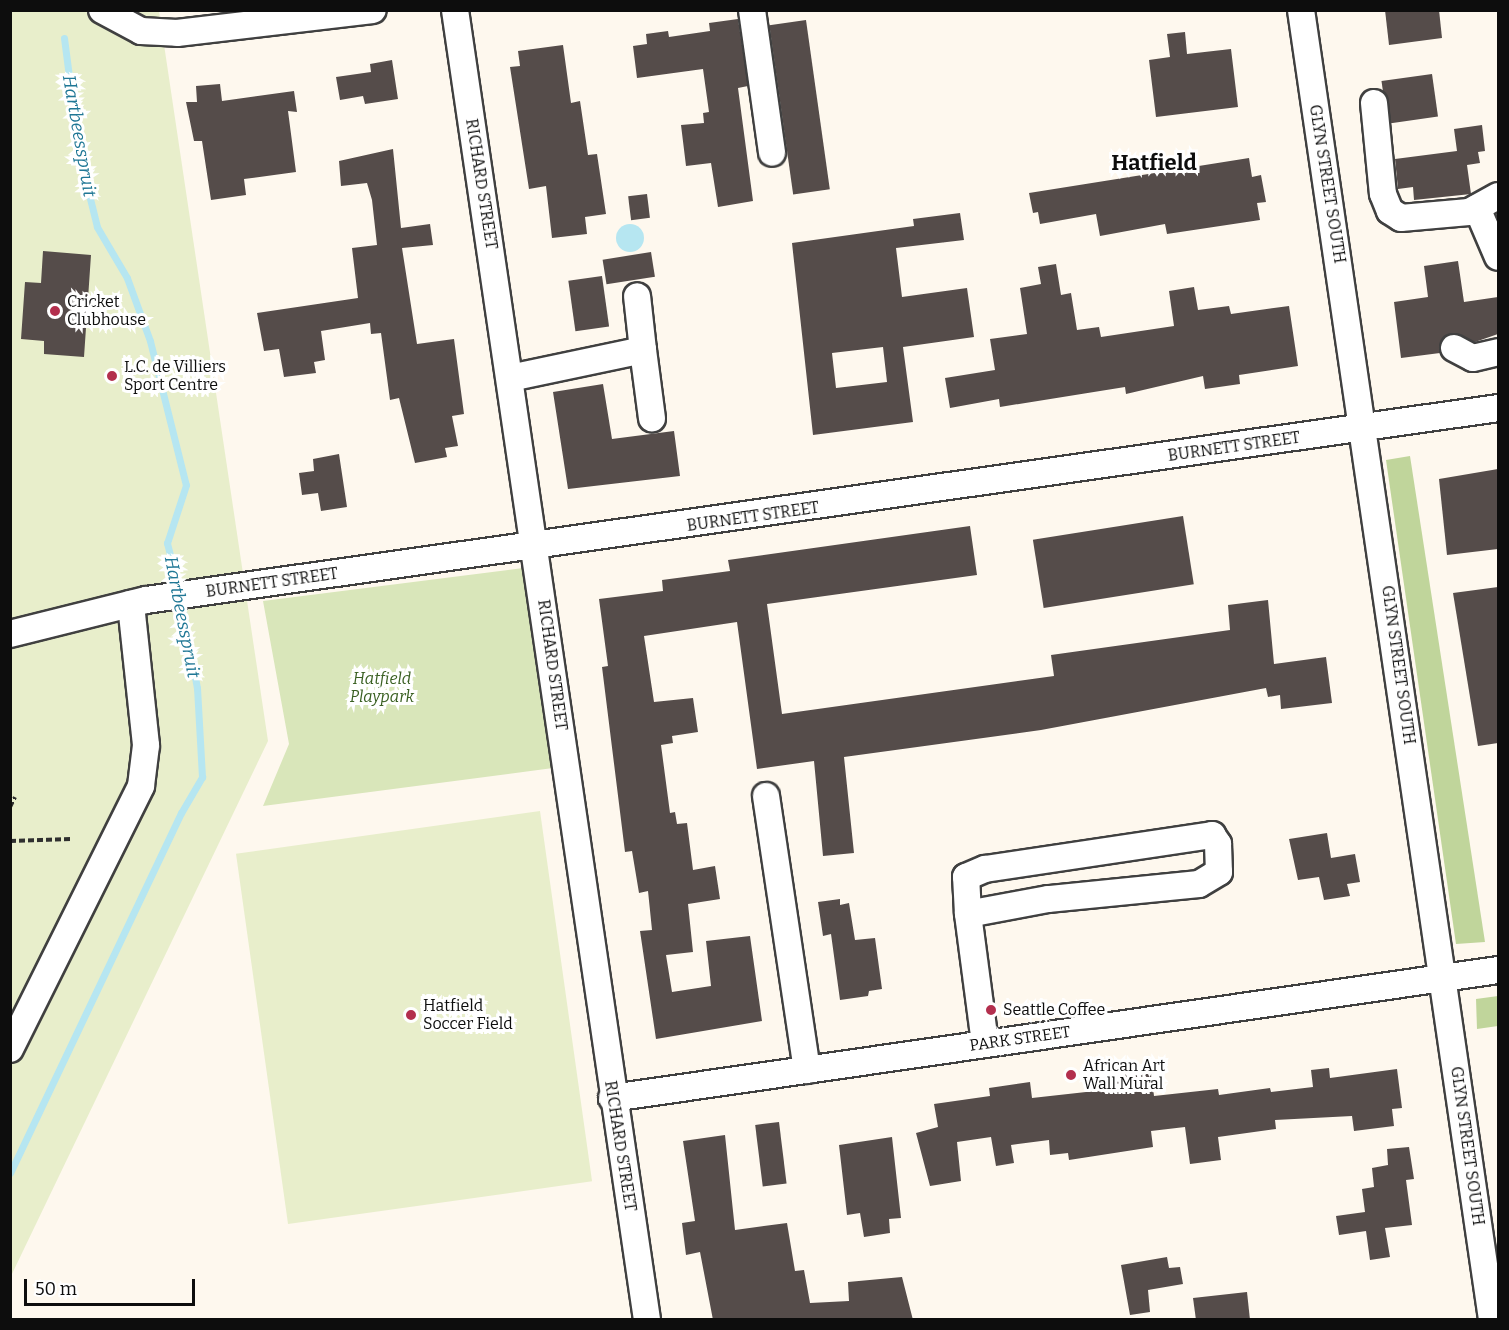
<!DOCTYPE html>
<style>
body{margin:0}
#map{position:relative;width:1509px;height:1330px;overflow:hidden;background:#fef8ee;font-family:Bitter,serif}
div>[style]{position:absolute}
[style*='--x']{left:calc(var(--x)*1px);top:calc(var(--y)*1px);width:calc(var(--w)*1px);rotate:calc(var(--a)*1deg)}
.green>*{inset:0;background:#d9e6ba}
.forest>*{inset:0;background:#c0d59b}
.pitch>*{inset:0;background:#e8eecb;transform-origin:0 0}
.water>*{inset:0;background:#b6e6f1}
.round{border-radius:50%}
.stream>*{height:7px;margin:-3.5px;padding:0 3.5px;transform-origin:3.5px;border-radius:3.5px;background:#b6e6f1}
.building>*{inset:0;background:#554c4a;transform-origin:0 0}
.path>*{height:4px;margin-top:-2px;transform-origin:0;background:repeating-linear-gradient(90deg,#2f2f2f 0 6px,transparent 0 9px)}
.roads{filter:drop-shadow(2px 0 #404040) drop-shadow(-2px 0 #404040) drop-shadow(0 2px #404040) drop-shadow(0 -2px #404040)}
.minor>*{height:26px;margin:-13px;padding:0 13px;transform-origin:13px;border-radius:13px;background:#fff}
.dots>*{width:16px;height:16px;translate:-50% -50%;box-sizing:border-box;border:3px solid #fff;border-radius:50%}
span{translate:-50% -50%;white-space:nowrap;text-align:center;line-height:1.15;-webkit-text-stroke:6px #fff;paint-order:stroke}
.street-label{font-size:16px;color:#0d0d0d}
.poi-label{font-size:16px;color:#0d0d0d}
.left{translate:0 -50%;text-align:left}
.park-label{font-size:16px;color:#3a6022;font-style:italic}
.water-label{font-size:18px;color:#1f7795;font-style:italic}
.district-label{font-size:22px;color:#0d0d0d;font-weight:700}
.frame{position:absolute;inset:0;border:12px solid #0d0d0d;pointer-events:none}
.scale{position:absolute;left:24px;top:1279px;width:171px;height:27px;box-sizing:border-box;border:3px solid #0d0d0d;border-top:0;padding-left:8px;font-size:18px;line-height:21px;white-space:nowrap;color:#0d0d0d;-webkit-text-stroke:4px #fff;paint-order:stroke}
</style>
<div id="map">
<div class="green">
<i style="clip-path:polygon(523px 568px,553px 768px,263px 806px,289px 744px,263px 601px)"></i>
</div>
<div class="forest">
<i style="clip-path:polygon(1410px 456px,1485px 942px,1456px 944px,1386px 460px)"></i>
<i style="clip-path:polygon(1498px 996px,1498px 1026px,1477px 1029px,1476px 999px)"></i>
</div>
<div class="pitch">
<i style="clip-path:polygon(11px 11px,159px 11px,268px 741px,11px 1276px)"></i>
<i style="left:540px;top:811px;width:374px;height:307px;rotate:82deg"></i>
</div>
<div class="water">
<i class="round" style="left:616px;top:224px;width:28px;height:28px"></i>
</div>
<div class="stream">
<i style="--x:64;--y:38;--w:117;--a:82.6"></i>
<i style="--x:79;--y:154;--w:75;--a:76.1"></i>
<i style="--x:97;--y:227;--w:59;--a:59.5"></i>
<i style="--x:127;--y:278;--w:67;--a:69.9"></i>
<i style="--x:150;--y:341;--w:148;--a:76"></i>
<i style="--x:186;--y:485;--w:61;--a:108.1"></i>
<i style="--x:167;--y:543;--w:49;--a:75.7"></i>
<i style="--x:10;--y:1173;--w:399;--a:-64.6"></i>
<i style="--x:181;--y:813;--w:42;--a:-59.7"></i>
<i style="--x:202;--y:777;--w:89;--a:-93.2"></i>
<i style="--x:197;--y:688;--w:88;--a:-100.4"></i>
</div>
<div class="building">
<i style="clip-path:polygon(1385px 10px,1439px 10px,1442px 38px,1389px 45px)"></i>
<i style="clip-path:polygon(738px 19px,748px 86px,738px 88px,753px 201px,718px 207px,711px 163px,686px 166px,681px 125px,704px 123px,703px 113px,709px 112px,703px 69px,637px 78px,633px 46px,647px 44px,646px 34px,668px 31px,669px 37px,710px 31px,709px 23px)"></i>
<i style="left:806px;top:20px;width:171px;height:37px;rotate:82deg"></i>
<i style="clip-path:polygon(1185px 32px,1187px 54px,1231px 49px,1238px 107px,1156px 117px,1149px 60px,1170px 57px,1167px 34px)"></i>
<i style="clip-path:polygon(563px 45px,571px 103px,580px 101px,588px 155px,597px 154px,606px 214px,585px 217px,587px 234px,552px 238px,546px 186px,529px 189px,510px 67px,520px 66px,518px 51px)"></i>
<i style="clip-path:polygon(392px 60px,398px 99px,365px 104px,363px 96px,340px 100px,336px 77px,371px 72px,370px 64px)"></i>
<i style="left:1432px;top:74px;width:43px;height:51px;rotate:82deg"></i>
<i style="clip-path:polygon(220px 84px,222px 101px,294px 91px,297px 112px,288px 111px,296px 172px,244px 179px,246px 195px,211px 200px,202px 141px,194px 141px,186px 102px,197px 102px,196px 86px)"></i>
<i style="clip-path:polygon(1482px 125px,1485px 151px,1478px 152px,1480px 163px,1467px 165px,1471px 194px,1414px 200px,1413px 187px,1398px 189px,1395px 159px,1457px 151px,1454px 129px)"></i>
<i style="clip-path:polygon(393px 149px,401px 228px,430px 224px,433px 245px,402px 248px,417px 344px,454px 339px,464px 414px,452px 416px,458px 446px,445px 448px,447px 457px,415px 463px,399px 398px,390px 400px,381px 333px,371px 334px,370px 323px,321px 331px,325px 360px,314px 362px,316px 373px,284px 377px,279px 349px,264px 351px,257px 313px,358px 298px,352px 248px,377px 245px,372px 200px,367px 183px,341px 186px,339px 161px)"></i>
<i style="clip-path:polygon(1249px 158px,1252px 177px,1261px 175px,1266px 202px,1257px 203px,1260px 220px,1167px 234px,1165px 224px,1100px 236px,1096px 214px,1040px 224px,1038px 212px,1033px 213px,1029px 193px)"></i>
<i style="left:647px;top:194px;width:24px;height:19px;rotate:83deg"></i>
<i style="clip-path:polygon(evenodd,960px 213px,964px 240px,896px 248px,902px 297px,967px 288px,974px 337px,903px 347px,913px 422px,813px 435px,792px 243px,914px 226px,913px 219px,960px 213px,883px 347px,887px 382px,836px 388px,832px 353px,883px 347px)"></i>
<i style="clip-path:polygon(43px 251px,91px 255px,84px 357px,44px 354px,44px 341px,21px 339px,25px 282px,41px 283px)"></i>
<i style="left:651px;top:252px;width:25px;height:49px;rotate:81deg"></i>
<i style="clip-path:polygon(1458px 261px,1464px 302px,1498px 297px,1498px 334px,1475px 342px,1453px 333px,1441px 341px,1440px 353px,1401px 358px,1394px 302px,1428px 297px,1424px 266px)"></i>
<i style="clip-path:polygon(1056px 264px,1061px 295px,1071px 293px,1077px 330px,1099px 327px,1101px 337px,1174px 326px,1169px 291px,1194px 287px,1198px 310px,1229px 306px,1231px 314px,1289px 306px,1298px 366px,1239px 375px,1240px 384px,1205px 389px,1203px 376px,1126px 394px,1125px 387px,1000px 407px,999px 399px,950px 408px,945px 378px,995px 370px,990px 339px,1027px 334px,1020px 288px,1041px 284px,1038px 267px)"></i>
<i style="left:602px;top:276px;width:51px;height:34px;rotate:82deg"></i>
<i style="clip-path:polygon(603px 384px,612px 439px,674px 431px,680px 476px,568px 489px,553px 392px)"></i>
<i style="clip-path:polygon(339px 454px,347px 507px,321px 511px,318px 493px,302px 495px,299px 473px,314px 471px,313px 459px)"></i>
<i style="clip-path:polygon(1498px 469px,1498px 549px,1447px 555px,1439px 479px)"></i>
<i style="left:1183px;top:516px;width:69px;height:152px;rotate:81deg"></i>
<i style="clip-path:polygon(970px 526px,977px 575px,767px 604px,782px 714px,1054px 676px,1051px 655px,1230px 630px,1228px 605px,1268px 600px,1274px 664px,1326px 657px,1332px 703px,1281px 709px,1280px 695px,1268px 697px,1266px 688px,1041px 730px,844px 757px,854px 853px,823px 856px,814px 761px,757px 769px,737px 622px,644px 636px,654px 702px,693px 698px,698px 732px,672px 736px,673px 743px,661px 745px,670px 813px,675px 812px,677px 824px,687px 823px,693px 870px,715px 866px,720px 899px,688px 904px,693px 952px,666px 955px,672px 992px,711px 986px,706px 941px,750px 936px,762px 1021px,656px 1039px,640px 931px,652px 930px,648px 891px,639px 893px,632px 851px,625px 852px,602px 667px,608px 666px,599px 599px,663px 591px,662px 580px,730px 571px,728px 560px)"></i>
<i style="clip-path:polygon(1498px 587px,1498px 743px,1478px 746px,1453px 593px)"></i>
<i style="clip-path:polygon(1327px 833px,1331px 858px,1355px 854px,1360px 882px,1347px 884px,1350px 896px,1324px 900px,1319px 877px,1298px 880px,1289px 839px)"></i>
<i style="clip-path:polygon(840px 899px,840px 905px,849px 903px,855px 940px,875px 938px,882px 989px,869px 991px,868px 996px,840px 1000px,831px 934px,823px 936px,818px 902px)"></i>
<i style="clip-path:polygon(1329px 1068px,1330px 1078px,1397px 1069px,1402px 1108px,1392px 1109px,1394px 1126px,1354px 1131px,1352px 1116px,1275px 1120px,1276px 1129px,1218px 1137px,1221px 1160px,1190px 1164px,1185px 1127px,1151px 1131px,1153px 1147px,1069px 1160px,1068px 1153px,1050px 1155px,1049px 1140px,1011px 1145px,1014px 1163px,996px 1166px,991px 1137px,957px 1142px,961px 1181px,930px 1186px,916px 1133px,938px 1127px,934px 1104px,990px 1096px,989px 1088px,1030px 1082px,1032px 1098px,1095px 1091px,1093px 1079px,1151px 1071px,1154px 1096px,1218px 1089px,1219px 1095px,1270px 1088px,1271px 1092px,1313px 1087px,1311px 1070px)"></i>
<i style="left:779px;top:1122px;width:62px;height:24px;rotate:83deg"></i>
<i style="clip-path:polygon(725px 1135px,735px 1230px,787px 1223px,795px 1271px,804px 1270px,810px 1303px,849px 1301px,848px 1282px,902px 1277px,913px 1320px,713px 1320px,700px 1252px,686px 1255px,682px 1223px,695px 1221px,683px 1141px)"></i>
<i style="clip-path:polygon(892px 1137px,901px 1218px,889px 1219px,890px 1233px,864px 1237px,860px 1213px,847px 1215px,839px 1145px)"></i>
<i style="clip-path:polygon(1409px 1147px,1414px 1179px,1406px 1180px,1412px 1225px,1385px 1228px,1390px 1257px,1370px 1260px,1366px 1231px,1339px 1235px,1336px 1216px,1365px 1212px,1362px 1189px,1374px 1187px,1372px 1168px,1388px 1165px,1387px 1149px)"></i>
<i style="clip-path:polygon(1167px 1257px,1169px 1268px,1180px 1267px,1183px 1284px,1148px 1290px,1150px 1312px,1130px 1315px,1121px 1265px)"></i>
<i style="clip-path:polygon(1247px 1292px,1250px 1320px,1196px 1320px,1193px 1298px)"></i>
</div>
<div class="path">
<i style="--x:10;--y:807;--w:11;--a:-63"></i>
<i style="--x:10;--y:841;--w:61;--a:-1.9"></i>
</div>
<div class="roads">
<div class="minor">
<i style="--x:102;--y:10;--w:44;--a:28.3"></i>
<i style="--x:141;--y:31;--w:36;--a:3"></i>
<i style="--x:177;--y:33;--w:197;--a:-6.7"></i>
<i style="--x:455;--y:10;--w:1324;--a:81.66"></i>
<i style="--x:752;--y:10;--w:144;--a:82"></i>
<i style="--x:1301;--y:10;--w:1324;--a:81.7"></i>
<i style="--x:1374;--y:103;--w:91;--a:84.4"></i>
<i style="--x:1383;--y:194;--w:18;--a:68"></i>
<i style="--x:1390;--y:211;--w:13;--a:32"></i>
<i style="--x:1401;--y:218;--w:68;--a:-5"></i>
<i style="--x:1469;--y:212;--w:33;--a:-29"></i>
<i style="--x:1477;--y:208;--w:53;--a:66.8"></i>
<i style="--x:1454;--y:348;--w:21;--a:28"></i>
<i style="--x:1473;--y:358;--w:26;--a:-13"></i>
<i style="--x:643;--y:350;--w:69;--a:82.5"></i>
<i style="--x:510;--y:378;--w:136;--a:-11.9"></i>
<i style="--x:643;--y:350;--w:54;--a:-96.3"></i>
<i style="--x:10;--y:634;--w:140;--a:-14"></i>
<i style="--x:146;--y:600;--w:1366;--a:-8.08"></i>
<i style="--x:766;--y:796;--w:277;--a:81.5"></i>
<i style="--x:968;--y:914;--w:37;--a:-93"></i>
<i style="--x:966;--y:877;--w:21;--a:-23"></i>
<i style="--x:985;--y:869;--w:230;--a:-8.5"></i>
<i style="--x:1212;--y:835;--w:11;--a:56"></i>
<i style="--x:1218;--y:844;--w:28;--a:88"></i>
<i style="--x:1219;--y:872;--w:23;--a:149"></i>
<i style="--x:1199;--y:884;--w:152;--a:174.3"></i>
<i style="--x:1048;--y:899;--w:81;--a:169.4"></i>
<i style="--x:968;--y:914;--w:131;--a:82.5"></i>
<i style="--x:10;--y:1049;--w:294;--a:-63.5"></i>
<i style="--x:141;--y:786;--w:41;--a:-83"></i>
<i style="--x:146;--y:745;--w:142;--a:-96.1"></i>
<i style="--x:612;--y:1098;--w:895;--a:-8.22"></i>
</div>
</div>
<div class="dots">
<i style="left:55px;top:311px;background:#b32f4d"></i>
<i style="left:112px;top:376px;background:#b32f4d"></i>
<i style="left:991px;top:1010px;background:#b32f4d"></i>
<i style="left:411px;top:1015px;background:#b32f4d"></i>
<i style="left:1071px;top:1075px;background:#b32f4d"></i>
</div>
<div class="street-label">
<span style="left:481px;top:184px;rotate:81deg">RICHARD STREET</span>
<span style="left:1327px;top:184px;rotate:81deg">GLYN STREET SOUTH</span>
<span style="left:1234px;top:447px;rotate:-8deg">BURNETT STREET</span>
<span style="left:753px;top:517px;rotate:-8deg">BURNETT STREET</span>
<span style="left:272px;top:583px;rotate:-8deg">BURNETT STREET</span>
<span style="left:552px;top:665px;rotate:82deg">RICHARD STREET</span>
<span style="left:1398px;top:665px;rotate:82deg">GLYN STREET SOUTH</span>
<span style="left:1020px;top:1039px;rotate:-8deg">PARK STREET</span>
<span style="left:620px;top:1146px;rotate:81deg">RICHARD STREET</span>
<span style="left:1467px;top:1146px;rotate:82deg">GLYN STREET SOUTH</span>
</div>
<div class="poi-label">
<span class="left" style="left:67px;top:311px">Cricket<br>Clubhouse</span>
<span class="left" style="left:124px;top:376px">L.C. de Villiers<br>Sport Centre</span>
<span class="left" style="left:423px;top:1015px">Hatfield<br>Soccer Field</span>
<span class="left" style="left:1003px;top:1010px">Seattle Coffee</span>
<span class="left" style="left:1083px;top:1075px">African Art<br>Wall Mural</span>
</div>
<div class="park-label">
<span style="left:382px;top:688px">Hatfield<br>Playpark</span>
</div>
<div class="water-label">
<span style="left:79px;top:136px;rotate:80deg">Hartbeesspruit</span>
<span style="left:182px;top:617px;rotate:79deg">Hartbeesspruit</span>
</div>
<div class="district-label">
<span style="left:1154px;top:163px">Hatfield</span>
</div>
<div class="frame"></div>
<div class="scale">50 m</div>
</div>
